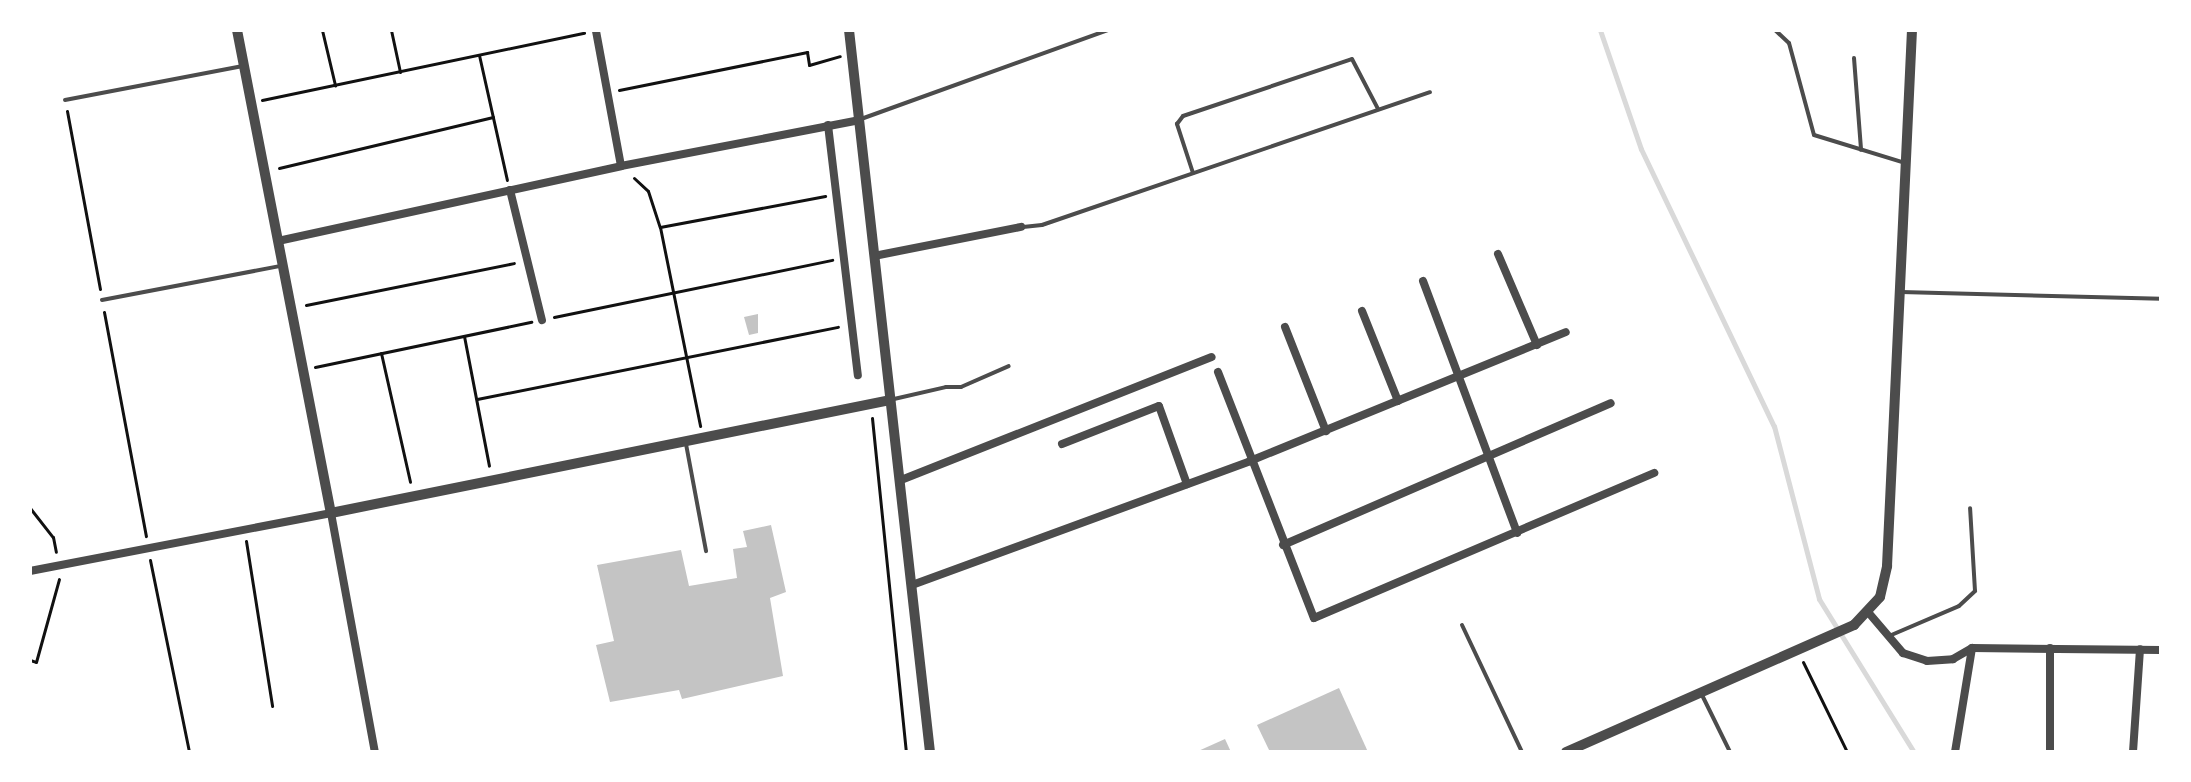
<!DOCTYPE html>
<style>
body{margin:0}
#map{position:relative;width:2191px;height:782px;overflow:hidden;background:#fff;font-family:Literata,serif}
div>[style]{position:absolute}
[style*='--x']{left:calc(var(--x)*1px);top:calc(var(--y)*1px);width:calc(var(--w)*1px);rotate:calc(var(--a)*1deg)}
.stream>*{height:5px;margin:-2.5px;padding:0 2.5px;transform-origin:2.5px;border-radius:2.5px;background:#d9d9d9}
.building>*{inset:0;background:#c4c4c4}
.path>*{height:3px;margin:-1.5px;padding:0 1.5px;transform-origin:1.5px;border-radius:1.5px;background:#111}
.service>*{height:4px;margin:-2px;padding:0 2px;transform-origin:2px;border-radius:2px;background:#4c4c4c}
.minor>*{height:8px;margin:-4px;padding:0 4px;transform-origin:4px;border-radius:4px;background:#4c4c4c}
.tertiary>*{height:10px;margin:-5px;padding:0 5px;transform-origin:5px;border-radius:5px;background:#4c4c4c}
span{translate:-50% -50%;white-space:nowrap;text-align:center;line-height:1.15;-webkit-text-stroke:8px #fff;paint-order:stroke}
.frame{position:absolute;inset:0;border:32px solid #fff;pointer-events:none}
</style>
<div id="map">
<div class="stream">
<i style="--x:1600;--y:30;--w:126;--a:71"></i>
<i style="--x:1641;--y:149;--w:307;--a:64.4"></i>
<i style="--x:1774;--y:426;--w:179;--a:75.4"></i>
<i style="--x:1819;--y:599;--w:180;--a:58.2"></i>
</div>
<div class="building">
<i style="clip-path:polygon(758px 314px,758px 333px,749px 335px,744px 317px)"></i>
<i style="clip-path:polygon(771px 525px,786px 592px,770px 598px,783px 676px,682px 699px,679px 690px,610px 702px,596px 645px,614px 641px,597px 565px,681px 550px,689px 586px,737px 578px,733px 549px,747px 547px,743px 531px)"></i>
<i style="clip-path:polygon(1339px 688px,1368px 752px,1270px 752px,1257px 725px)"></i>
<i style="clip-path:polygon(1225px 739px,1231px 752px,1196px 752px)"></i>
</div>
<div class="path">
<i style="--x:322;--y:30;--w:57;--a:76.7"></i>
<i style="--x:391;--y:30;--w:43;--a:77.9"></i>
<i style="--x:479;--y:55;--w:128;--a:77.4"></i>
<i style="--x:619;--y:90;--w:192;--a:-11.4"></i>
<i style="--x:807;--y:52;--w:13;--a:81"></i>
<i style="--x:809;--y:65;--w:32;--a:-16"></i>
<i style="--x:262;--y:100;--w:329;--a:-11.8"></i>
<i style="--x:67;--y:111;--w:181;--a:79.5"></i>
<i style="--x:279;--y:168;--w:220;--a:-13.4"></i>
<i style="--x:634;--y:178;--w:19;--a:43"></i>
<i style="--x:648;--y:191;--w:38;--a:72"></i>
<i style="--x:660;--y:227;--w:203;--a:78.6"></i>
<i style="--x:660;--y:227;--w:168;--a:-10.6"></i>
<i style="--x:306;--y:305;--w:212;--a:-11.4"></i>
<i style="--x:104;--y:312;--w:228;--a:79.4"></i>
<i style="--x:554;--y:317;--w:284;--a:-11.6"></i>
<i style="--x:464;--y:336;--w:132;--a:79.1"></i>
<i style="--x:381;--y:353;--w:132;--a:77.3"></i>
<i style="--x:315;--y:367;--w:221;--a:-11.8"></i>
<i style="--x:477;--y:399;--w:368;--a:-11.3"></i>
<i style="--x:872;--y:418;--w:336;--a:84.2"></i>
<i style="--x:30;--y:508;--w:37;--a:52"></i>
<i style="--x:53;--y:537;--w:15;--a:79"></i>
<i style="--x:246;--y:541;--w:167;--a:81"></i>
<i style="--x:150;--y:560;--w:196;--a:78.5"></i>
<i style="--x:30;--y:660;--w:6;--a:18"></i>
<i style="--x:36;--y:662;--w:86;--a:-74.5"></i>
<i style="--x:1803;--y:662;--w:100;--a:63.9"></i>
</div>
<div class="service">
<i style="--x:1775;--y:30;--w:19;--a:43"></i>
<i style="--x:1789;--y:43;--w:95;--a:74.8"></i>
<i style="--x:1814;--y:135;--w:95;--a:17.1"></i>
<i style="--x:1854;--y:58;--w:92;--a:85.6"></i>
<i style="--x:65;--y:100;--w:181;--a:-10.8"></i>
<i style="--x:861;--y:119;--w:263;--a:-19.8"></i>
<i style="--x:1193;--y:173;--w:52;--a:-108.1"></i>
<i style="--x:1177;--y:124;--w:10;--a:-53"></i>
<i style="--x:1183;--y:116;--w:178;--a:-18.6"></i>
<i style="--x:1352;--y:59;--w:56;--a:62.5"></i>
<i style="--x:1023;--y:227;--w:19;--a:-6"></i>
<i style="--x:1042;--y:225;--w:410;--a:-18.9"></i>
<i style="--x:1901;--y:292;--w:260;--a:1.5"></i>
<i style="--x:102;--y:300;--w:182;--a:-10.8"></i>
<i style="--x:894;--y:399;--w:53;--a:-13"></i>
<i style="--x:946;--y:387;--w:15;--a:0"></i>
<i style="--x:961;--y:387;--w:52;--a:-23.6"></i>
<i style="--x:686;--y:444;--w:109;--a:79.4"></i>
<i style="--x:1462;--y:625;--w:140;--a:64.7"></i>
<i style="--x:1889;--y:636;--w:76;--a:-23.2"></i>
<i style="--x:1959;--y:606;--w:22;--a:-43"></i>
<i style="--x:1975;--y:591;--w:83;--a:-93.4"></i>
<i style="--x:1702;--y:695;--w:64;--a:63.8"></i>
</div>
<div class="minor">
<i style="--x:596;--y:31;--w:137;--a:79.5"></i>
<i style="--x:828;--y:125;--w:252;--a:83.2"></i>
<i style="--x:510;--y:190;--w:134;--a:76.2"></i>
<i style="--x:278;--y:241;--w:351;--a:-12.3"></i>
<i style="--x:621;--y:166;--w:242;--a:-10.9"></i>
<i style="--x:1498;--y:254;--w:99;--a:66.8"></i>
<i style="--x:874;--y:256;--w:150;--a:-11.2"></i>
<i style="--x:1423;--y:281;--w:269;--a:69.5"></i>
<i style="--x:1362;--y:311;--w:97;--a:68.2"></i>
<i style="--x:1285;--y:327;--w:112;--a:68.5"></i>
<i style="--x:1218;--y:372;--w:264;--a:68.7"></i>
<i style="--x:1314;--y:618;--w:370;--a:-23.1"></i>
<i style="--x:1062;--y:444;--w:104;--a:-21.4"></i>
<i style="--x:1159;--y:406;--w:83;--a:70.3"></i>
<i style="--x:901;--y:480;--w:334;--a:-21.6"></i>
<i style="--x:1283;--y:545;--w:357;--a:-23.4"></i>
<i style="--x:30;--y:571;--w:307;--a:-10.9"></i>
<i style="--x:331;--y:513;--w:243;--a:79.6"></i>
<i style="--x:912;--y:585;--w:360;--a:-20.1"></i>
<i style="--x:1250;--y:461;--w:341;--a:-22.2"></i>
<i style="--x:1868;--y:612;--w:54;--a:49.5"></i>
<i style="--x:1903;--y:653;--w:25;--a:18"></i>
<i style="--x:1927;--y:661;--w:26;--a:-4"></i>
<i style="--x:1953;--y:659;--w:22;--a:-30"></i>
<i style="--x:1972;--y:648;--w:189;--a:0.6"></i>
<i style="--x:1955;--y:752;--w:105;--a:-80.7"></i>
<i style="--x:2050;--y:752;--w:104;--a:-90"></i>
<i style="--x:2133;--y:752;--w:103;--a:-86.1"></i>
</div>
<div class="tertiary">
<i style="--x:237;--y:30;--w:492;--a:79"></i>
<i style="--x:331;--y:513;--w:570;--a:-11.43"></i>
<i style="--x:849;--y:30;--w:727;--a:83.6"></i>
<i style="--x:1566;--y:752;--w:315;--a:-23.8"></i>
<i style="--x:1854;--y:625;--w:38;--a:-47"></i>
<i style="--x:1880;--y:597;--w:32;--a:-77"></i>
<i style="--x:1887;--y:566;--w:537;--a:-87.33"></i>
</div>
<div class="frame"></div>
</div>
